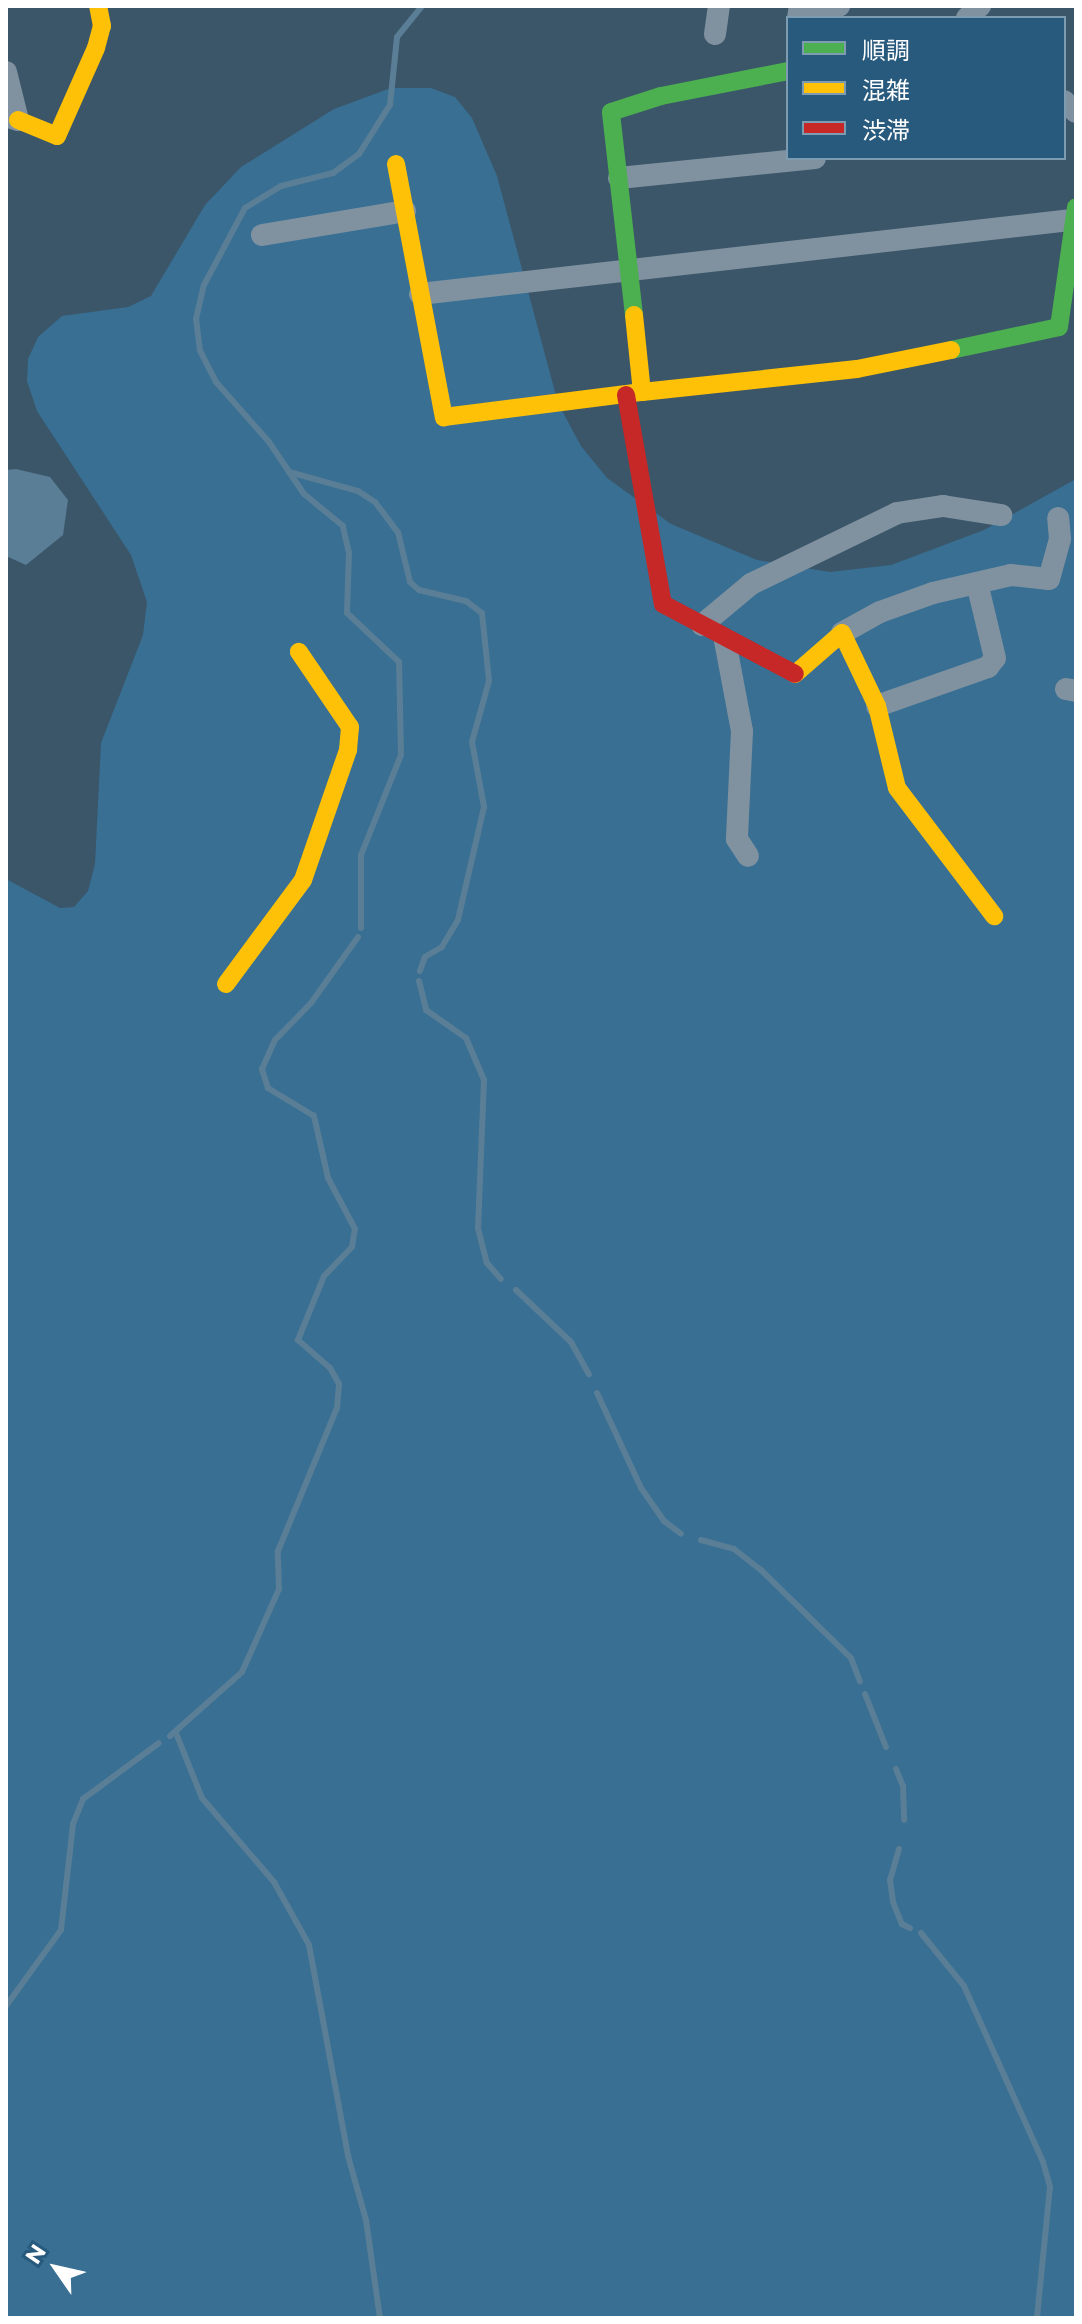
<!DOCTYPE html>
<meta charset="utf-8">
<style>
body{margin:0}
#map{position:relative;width:1082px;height:2324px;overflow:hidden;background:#3b5669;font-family:Montserrat,"Noto Sans JP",sans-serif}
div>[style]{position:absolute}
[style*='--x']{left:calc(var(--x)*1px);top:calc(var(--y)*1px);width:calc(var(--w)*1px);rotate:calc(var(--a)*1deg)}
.green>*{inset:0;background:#386f93}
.water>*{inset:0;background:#5a7e96}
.stream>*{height:6px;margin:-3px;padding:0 3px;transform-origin:3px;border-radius:3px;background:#5a7e96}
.street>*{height:22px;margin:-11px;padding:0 11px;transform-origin:11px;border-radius:11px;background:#8092a0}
.fast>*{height:18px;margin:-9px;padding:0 9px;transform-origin:9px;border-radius:9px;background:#4caf50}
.slow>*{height:18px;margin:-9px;padding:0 9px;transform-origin:9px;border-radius:9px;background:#ffc107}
.jam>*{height:18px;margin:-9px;padding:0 9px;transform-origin:9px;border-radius:9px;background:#c62828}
span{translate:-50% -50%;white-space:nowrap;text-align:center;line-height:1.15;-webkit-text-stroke:7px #275a7d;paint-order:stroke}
.frame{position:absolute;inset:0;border:8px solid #fff;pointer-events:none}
.legend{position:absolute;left:786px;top:16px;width:280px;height:144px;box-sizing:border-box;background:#275a7d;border:2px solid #7d9cb1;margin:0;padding:10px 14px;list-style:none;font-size:24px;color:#fff}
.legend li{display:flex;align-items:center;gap:16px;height:40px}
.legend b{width:40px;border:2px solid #7d9cb1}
.north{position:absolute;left:16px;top:2228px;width:80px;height:80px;-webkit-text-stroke:6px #275a7d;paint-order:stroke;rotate:304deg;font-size:22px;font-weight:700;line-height:32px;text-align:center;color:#fff}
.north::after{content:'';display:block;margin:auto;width:28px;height:36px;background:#fff;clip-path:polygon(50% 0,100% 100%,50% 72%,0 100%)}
</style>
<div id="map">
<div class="green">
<i style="clip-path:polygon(391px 88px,431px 88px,455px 97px,472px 118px,497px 176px,558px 403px,581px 446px,607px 478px,671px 524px,757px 560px,830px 572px,891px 565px,984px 530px,1076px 479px,1076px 2318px,6px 2318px,6px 879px,60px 908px,74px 907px,88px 891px,95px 864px,101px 743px,143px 635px,147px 602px,131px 555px,37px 411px,27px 381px,28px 359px,38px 337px,62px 316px,128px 307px,151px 296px,205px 205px,241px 167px,334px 109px)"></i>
</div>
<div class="water">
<i style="clip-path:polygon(16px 469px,50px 477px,68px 500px,63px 535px,26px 565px,6px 556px,6px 470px)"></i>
</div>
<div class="stream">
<i style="--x:289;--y:472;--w:72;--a:15.4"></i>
<i style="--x:358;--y:491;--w:20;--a:33"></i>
<i style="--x:375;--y:502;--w:38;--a:53"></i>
<i style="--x:398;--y:532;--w:51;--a:76.5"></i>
<i style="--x:410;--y:582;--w:12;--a:42"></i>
<i style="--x:419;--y:590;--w:48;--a:13.2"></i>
<i style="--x:466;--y:601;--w:20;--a:37"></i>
<i style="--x:482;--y:613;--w:68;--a:84.1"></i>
<i style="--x:489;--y:681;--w:63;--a:105.6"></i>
<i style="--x:472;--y:742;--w:66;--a:79.5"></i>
<i style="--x:484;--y:807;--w:116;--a:103"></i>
<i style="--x:458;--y:920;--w:31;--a:121"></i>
<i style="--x:442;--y:947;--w:20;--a:150"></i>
<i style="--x:425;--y:957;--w:15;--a:110"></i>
<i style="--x:361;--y:928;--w:73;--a:-90"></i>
<i style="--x:361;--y:855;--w:108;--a:-68.2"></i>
<i style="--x:401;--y:755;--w:93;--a:-91.2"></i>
<i style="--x:399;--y:662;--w:71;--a:-136.7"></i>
<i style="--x:347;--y:613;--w:60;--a:-88.1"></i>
<i style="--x:349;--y:553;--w:28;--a:-103"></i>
<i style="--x:343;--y:526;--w:50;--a:-140.6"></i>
<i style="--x:304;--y:494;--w:63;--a:-123.9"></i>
<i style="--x:269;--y:442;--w:80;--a:-131.5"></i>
<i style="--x:216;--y:382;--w:35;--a:-117"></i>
<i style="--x:200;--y:351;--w:32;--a:-97"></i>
<i style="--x:196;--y:319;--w:35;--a:-77"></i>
<i style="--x:204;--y:285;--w:87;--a:-62"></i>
<i style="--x:245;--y:208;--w:42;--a:-31.4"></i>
<i style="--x:281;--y:186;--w:54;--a:-14"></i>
<i style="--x:333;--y:173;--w:32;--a:-36"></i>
<i style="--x:359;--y:154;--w:58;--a:-57.7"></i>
<i style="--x:390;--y:105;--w:68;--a:-84.1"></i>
<i style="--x:397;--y:37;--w:40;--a:-51"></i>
<i style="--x:419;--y:981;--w:30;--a:76"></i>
<i style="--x:426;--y:1010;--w:49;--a:35"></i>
<i style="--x:466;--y:1038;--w:46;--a:66.8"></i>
<i style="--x:484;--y:1080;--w:148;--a:92.3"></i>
<i style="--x:478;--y:1228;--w:36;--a:76"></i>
<i style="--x:487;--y:1263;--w:21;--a:49"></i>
<i style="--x:516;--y:1290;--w:76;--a:43.4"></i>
<i style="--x:571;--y:1342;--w:37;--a:61"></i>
<i style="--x:597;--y:1393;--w:105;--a:65.1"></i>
<i style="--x:641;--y:1488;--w:40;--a:55.1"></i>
<i style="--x:664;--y:1521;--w:21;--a:37"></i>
<i style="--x:701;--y:1540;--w:34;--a:15"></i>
<i style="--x:734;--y:1549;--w:34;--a:38"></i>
<i style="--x:761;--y:1570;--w:126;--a:44.4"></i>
<i style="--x:851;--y:1658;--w:25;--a:69"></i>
<i style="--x:865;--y:1694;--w:57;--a:68.4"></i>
<i style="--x:176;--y:1733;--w:70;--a:68.2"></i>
<i style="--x:202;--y:1798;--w:111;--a:49.4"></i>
<i style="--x:274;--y:1882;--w:72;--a:60.9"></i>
<i style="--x:309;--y:1945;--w:215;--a:79.5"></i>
<i style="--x:348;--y:2156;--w:66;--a:74.3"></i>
<i style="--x:366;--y:2220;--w:99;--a:81.9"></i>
<i style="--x:170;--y:1736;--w:96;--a:-41.6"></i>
<i style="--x:242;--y:1672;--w:91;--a:-66"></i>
<i style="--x:279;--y:1589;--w:38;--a:-92"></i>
<i style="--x:278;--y:1551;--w:155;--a:-67.6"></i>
<i style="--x:337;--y:1408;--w:24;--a:-85"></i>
<i style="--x:339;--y:1384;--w:18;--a:-119"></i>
<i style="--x:330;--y:1368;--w:43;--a:-138.8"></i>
<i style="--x:298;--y:1340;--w:69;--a:-67.9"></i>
<i style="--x:324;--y:1276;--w:40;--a:-46"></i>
<i style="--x:352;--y:1247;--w:18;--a:-81"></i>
<i style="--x:355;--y:1229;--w:58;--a:-117.9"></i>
<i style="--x:328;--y:1178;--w:64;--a:-102.7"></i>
<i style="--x:314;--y:1116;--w:54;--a:-148.7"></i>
<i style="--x:268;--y:1088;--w:20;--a:-108"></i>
<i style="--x:262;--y:1069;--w:32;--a:-66"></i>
<i style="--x:275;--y:1040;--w:52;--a:-45.8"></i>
<i style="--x:311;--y:1003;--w:81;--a:-54.5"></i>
<i style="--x:896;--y:1769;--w:18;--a:68"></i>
<i style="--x:903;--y:1786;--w:34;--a:88"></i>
<i style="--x:899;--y:1849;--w:32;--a:106"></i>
<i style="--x:890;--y:1880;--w:22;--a:82"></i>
<i style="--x:893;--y:1902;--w:24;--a:68"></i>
<i style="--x:902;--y:1924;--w:9;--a:27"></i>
<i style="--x:921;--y:1933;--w:68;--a:50.9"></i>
<i style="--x:964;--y:1986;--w:193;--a:65.8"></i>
<i style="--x:1043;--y:2162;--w:26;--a:74"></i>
<i style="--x:1050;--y:2187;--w:132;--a:95.7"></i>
<i style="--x:6;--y:2006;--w:94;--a:-54.1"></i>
<i style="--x:61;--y:1930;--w:107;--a:-83.5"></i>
<i style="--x:73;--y:1824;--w:27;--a:-68"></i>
<i style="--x:83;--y:1799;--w:94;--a:-36.4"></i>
</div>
<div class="street">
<i style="--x:798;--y:18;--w:12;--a:-81"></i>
<i style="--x:814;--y:18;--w:28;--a:-26"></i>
<i style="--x:967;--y:18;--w:18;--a:-43"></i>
<i style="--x:715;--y:34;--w:28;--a:-82"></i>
<i style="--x:6;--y:72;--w:49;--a:76"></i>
<i style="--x:18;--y:120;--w:13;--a:-162"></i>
<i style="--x:1064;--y:101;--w:16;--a:43"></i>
<i style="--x:619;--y:178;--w:197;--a:-5.8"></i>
<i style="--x:262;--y:235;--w:145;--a:-9.5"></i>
<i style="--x:420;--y:294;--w:654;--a:-6.49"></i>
<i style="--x:702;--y:625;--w:64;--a:-39.9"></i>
<i style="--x:751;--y:584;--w:162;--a:-25.9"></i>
<i style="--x:897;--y:513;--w:47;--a:-8.7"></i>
<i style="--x:943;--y:506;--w:59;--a:8.8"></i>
<i style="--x:842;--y:633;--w:43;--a:-28.9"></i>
<i style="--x:880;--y:612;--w:56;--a:-19.7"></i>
<i style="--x:933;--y:593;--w:80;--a:-13"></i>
<i style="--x:1011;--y:575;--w:38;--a:6"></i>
<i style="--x:1049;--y:579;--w:41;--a:-74.6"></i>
<i style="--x:1060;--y:539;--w:21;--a:-95"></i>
<i style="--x:725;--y:641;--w:92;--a:79.3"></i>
<i style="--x:742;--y:731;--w:108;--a:92.7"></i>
<i style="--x:737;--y:839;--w:20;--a:57"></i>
<i style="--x:1066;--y:689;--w:10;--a:11"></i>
<i style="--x:877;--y:706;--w:118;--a:-19.4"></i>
<i style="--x:988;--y:667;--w:11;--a:-52"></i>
<i style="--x:995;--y:658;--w:77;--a:-103.5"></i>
</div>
<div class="fast">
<i style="--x:634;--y:315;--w:204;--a:-96.5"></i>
<i style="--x:611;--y:112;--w:52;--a:-17.7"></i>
<i style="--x:661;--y:96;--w:129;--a:-11.1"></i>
<i style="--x:951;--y:350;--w:110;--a:-12"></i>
<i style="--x:1059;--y:327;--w:121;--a:-81.9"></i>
</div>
<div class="slow">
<i style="--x:18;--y:120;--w:42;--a:22.3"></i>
<i style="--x:57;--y:136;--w:96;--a:-66.1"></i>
<i style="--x:96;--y:48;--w:23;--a:-75"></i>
<i style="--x:102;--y:26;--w:20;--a:-101"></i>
<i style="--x:396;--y:164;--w:258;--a:79.3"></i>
<i style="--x:444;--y:417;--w:200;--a:-7.2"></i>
<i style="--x:634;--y:315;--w:77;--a:84.1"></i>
<i style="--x:642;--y:392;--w:216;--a:-6.1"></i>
<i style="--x:857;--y:369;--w:96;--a:-11.4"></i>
<i style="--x:795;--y:674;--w:62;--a:-41.1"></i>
<i style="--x:842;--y:633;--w:81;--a:64.4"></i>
<i style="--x:877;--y:706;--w:84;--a:76.3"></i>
<i style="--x:897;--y:788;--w:161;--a:52.8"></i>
<i style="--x:226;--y:984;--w:129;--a:-53.5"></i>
<i style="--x:303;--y:880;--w:138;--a:-70.9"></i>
<i style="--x:348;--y:750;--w:23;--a:-85"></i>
<i style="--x:350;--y:727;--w:91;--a:-124.2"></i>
</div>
<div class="jam">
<i style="--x:626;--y:395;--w:212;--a:80"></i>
<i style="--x:663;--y:604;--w:149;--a:27.9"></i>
</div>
<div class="frame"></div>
<ul class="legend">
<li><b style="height:10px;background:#4caf50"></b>順調</li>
<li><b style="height:10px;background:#ffc107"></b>混雑</li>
<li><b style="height:10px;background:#c62828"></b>渋滞</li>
</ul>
<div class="north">N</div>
</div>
